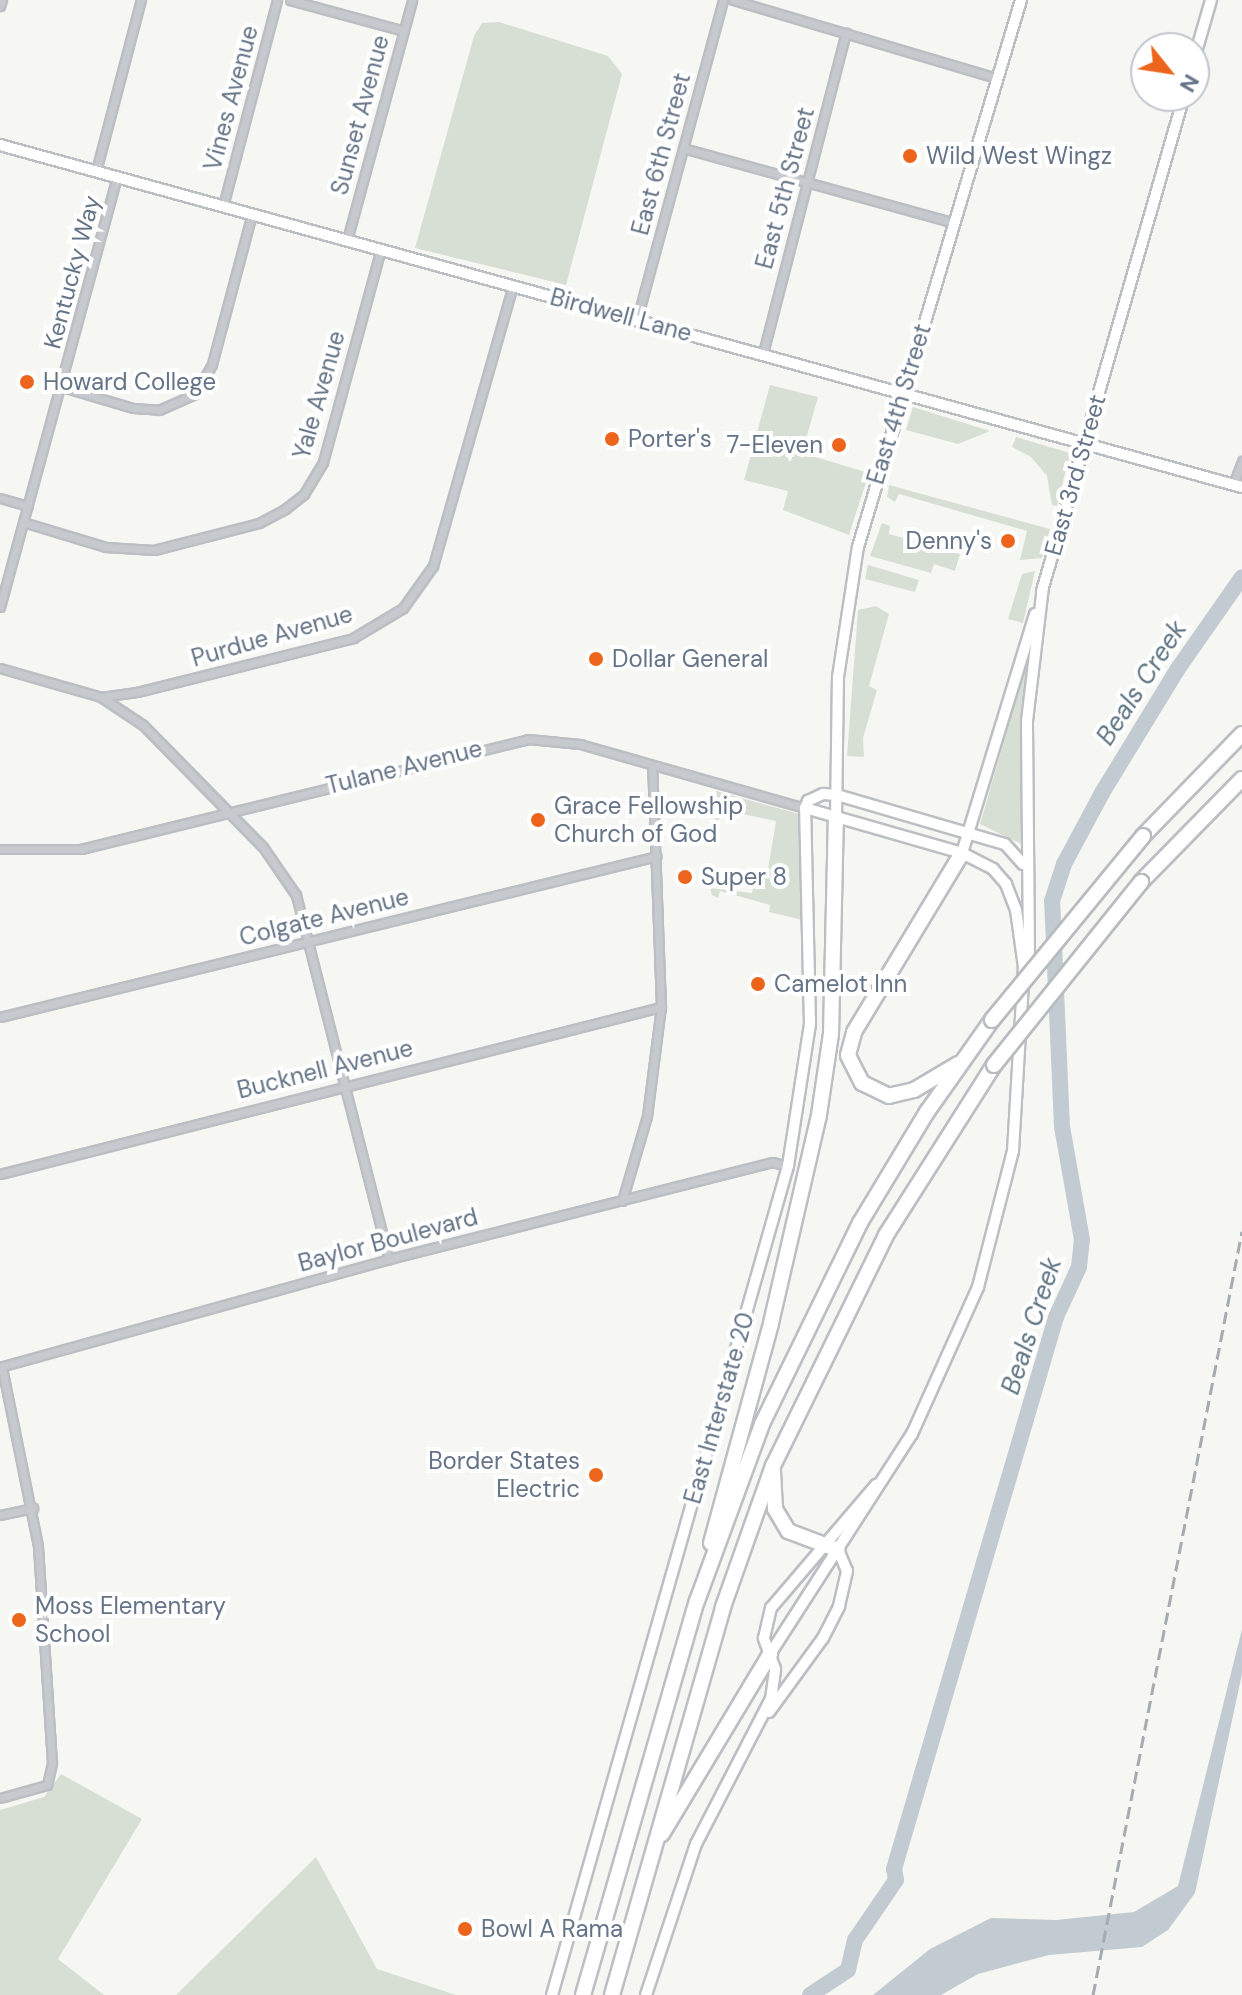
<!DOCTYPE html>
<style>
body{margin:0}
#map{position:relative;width:1242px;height:1995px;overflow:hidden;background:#f6f7f3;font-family:"DM Sans",sans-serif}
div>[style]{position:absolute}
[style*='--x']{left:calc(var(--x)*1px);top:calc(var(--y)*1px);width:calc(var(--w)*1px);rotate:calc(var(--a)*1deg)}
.green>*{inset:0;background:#d7dfd4}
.water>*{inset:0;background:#c2cbd1}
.river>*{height:16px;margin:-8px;padding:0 8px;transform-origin:8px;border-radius:8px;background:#c2cbd1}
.roads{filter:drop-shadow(2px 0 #bbbec3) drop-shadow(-2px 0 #bbbec3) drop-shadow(0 2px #bbbec3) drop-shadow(0 -2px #bbbec3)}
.street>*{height:7px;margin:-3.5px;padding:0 3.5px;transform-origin:3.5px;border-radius:3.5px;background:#c6c9cd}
.secondary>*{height:10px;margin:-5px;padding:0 5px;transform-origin:5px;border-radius:5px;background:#fff}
.highway>*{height:14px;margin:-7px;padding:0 7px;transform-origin:7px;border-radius:7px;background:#fff}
.rail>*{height:3px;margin-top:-1.5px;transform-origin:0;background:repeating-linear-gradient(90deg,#a6abb2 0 12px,transparent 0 18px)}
.bridges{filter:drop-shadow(2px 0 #b8bbbf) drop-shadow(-2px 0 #b8bbbf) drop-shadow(0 2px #b8bbbf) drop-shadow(0 -2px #b8bbbf)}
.highway-bridge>*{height:14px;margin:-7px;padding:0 7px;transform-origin:7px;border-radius:7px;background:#fff}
.dots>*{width:22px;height:22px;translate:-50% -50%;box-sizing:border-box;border:4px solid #fff;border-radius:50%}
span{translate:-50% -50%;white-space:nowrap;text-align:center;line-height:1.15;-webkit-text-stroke:8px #fff;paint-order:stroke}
.street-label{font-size:24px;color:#647386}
.poi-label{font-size:24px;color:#647386}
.left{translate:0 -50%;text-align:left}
.right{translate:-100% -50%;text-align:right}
.water-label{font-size:26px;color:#5f7583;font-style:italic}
.north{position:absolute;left:1130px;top:32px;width:80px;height:80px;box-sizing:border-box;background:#fff;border:2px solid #c1c7cf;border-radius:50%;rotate:120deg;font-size:22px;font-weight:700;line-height:32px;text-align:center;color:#647386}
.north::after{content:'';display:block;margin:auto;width:28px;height:36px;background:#ed651d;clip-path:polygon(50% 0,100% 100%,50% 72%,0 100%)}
</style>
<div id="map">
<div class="green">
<i style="clip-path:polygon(499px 22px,608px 56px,622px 74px,566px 285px,415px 248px,474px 36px,482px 23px)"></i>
<i style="clip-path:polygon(770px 385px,818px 397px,802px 453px,869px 473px,849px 535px,783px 510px,788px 491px,744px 480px)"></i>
<i style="clip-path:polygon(913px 407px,990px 431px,958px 444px,906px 430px)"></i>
<i style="clip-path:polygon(1016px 437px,1070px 453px,1057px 506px,1052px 505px,1047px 476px,1031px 457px,1012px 447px)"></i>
<i style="clip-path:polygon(889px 485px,1050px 529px,1042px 558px,1020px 560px,1027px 531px,899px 494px,895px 502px,887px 497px)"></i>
<i style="clip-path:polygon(882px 523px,890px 526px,889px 534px,960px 554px,955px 571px,934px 564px,931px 573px,870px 556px)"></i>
<i style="clip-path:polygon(868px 565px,919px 580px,915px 592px,865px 579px)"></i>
<i style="clip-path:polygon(1035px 571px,1023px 623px,1008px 619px,1022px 574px)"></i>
<i style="clip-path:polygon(876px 606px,889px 614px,869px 686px,877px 690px,863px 738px,864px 757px,847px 756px,858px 610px)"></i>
<i style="clip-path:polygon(1026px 666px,1021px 844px,980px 824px)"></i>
<i style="clip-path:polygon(716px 791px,799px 814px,803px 920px,769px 912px,770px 905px,720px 891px,718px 898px,712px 895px,710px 888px,752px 893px,756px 875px,767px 875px,776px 821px,719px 809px,719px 828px,715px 829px)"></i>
<i style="clip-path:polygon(61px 1774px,142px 1819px,58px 1959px,104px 1995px,0 1995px,0 1810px,44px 1797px)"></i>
<i style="clip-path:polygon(316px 1857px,377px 1969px,456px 1995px,176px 1995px)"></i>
</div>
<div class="water">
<i style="clip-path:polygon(1242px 1629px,1242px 1674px,1195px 1893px,1168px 1930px,1142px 1947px,1049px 1955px,978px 1974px,941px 1995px,873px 1995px,930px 1949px,991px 1918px,1056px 1920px,1134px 1912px,1178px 1886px)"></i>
</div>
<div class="river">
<i style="--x:810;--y:1995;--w:45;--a:-33.3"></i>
<i style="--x:848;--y:1970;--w:31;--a:-77"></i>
<i style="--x:855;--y:1940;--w:73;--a:-55.7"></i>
<i style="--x:896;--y:1880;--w:11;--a:-100"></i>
<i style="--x:894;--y:1869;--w:575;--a:-73.64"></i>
<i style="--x:1056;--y:1317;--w:55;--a:-65.3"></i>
<i style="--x:1079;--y:1267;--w:27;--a:-84"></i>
<i style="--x:1082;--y:1240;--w:115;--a:-100"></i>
<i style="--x:1062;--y:1127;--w:226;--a:-92.5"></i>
<i style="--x:1052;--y:901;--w:39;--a:-72"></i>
<i style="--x:1064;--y:864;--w:81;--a:-61.8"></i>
<i style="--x:1102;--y:793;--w:144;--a:-58.6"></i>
<i style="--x:1177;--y:670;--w:113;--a:-55"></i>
</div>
<div class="roads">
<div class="street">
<i style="--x:290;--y:0;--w:118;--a:15.2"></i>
<i style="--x:733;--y:0;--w:275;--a:16.5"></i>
<i style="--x:0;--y:6;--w:6;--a:-72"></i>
<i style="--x:683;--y:148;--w:279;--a:15.4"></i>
<i style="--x:96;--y:171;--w:177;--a:-75.3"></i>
<i style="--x:223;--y:206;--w:213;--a:-75.3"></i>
<i style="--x:347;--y:240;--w:249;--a:-74.8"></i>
<i style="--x:637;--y:319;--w:330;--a:-74.9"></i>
<i style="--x:763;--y:353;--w:331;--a:-75.5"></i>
<i style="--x:62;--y:387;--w:74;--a:16.5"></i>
<i style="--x:133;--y:408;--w:26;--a:4"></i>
<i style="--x:159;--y:410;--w:39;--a:-24"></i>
<i style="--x:195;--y:394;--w:34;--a:-60"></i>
<i style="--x:212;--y:364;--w:155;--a:-75.1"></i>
<i style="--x:1233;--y:485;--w:26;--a:-69"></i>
<i style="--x:0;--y:498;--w:29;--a:16"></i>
<i style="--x:23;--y:522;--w:87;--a:16.8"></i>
<i style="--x:106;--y:547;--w:48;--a:3.6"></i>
<i style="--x:154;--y:550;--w:108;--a:-14.4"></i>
<i style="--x:259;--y:523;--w:30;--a:-28"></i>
<i style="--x:285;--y:509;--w:24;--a:-38"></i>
<i style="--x:304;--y:494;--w:37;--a:-59"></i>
<i style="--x:323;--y:462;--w:221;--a:-74.8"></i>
<i style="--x:0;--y:607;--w:446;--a:-74.8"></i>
<i style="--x:0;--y:668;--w:105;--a:16"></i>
<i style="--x:101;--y:697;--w:36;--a:-8"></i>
<i style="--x:137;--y:692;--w:223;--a:-14"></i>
<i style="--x:353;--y:638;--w:58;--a:-31"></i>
<i style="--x:403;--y:608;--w:52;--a:-54.5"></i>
<i style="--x:433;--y:566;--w:292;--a:-74.1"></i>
<i style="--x:101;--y:697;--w:50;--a:33.7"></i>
<i style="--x:143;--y:725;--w:171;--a:45.5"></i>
<i style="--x:263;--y:847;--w:58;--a:55.5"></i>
<i style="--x:296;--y:895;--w:376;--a:75.7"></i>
<i style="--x:0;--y:849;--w:81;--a:0"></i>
<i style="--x:81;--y:849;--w:460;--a:-13.8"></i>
<i style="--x:528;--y:739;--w:52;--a:5.5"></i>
<i style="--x:580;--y:744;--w:234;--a:15.9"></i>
<i style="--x:0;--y:1017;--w:676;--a:-13.77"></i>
<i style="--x:0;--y:1174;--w:682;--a:-14.18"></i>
<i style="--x:622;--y:1201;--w:89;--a:-73.6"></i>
<i style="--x:647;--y:1116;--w:110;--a:-82.7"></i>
<i style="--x:661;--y:1007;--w:241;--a:-92.1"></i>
<i style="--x:0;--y:1367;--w:404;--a:-15.5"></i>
<i style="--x:389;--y:1259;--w:395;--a:-14.2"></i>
<i style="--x:772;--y:1162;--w:16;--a:14"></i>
<i style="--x:0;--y:1515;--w:34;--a:-12"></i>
<i style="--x:0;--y:1798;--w:49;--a:-15.5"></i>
<i style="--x:47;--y:1785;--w:23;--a:-77"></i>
<i style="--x:52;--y:1763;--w:217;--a:-93.7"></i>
<i style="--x:38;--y:1546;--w:183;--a:-101.4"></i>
</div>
<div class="secondary">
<i style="--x:1194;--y:59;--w:61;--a:-73.9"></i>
<i style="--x:0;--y:145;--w:1288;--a:15.4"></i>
<i style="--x:1042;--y:591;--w:515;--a:-73.99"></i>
<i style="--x:805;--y:808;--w:163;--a:16"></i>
<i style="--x:962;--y:853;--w:35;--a:27"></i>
<i style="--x:993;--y:869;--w:20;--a:49"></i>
<i style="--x:1006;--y:884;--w:28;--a:69"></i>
<i style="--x:1016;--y:910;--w:58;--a:82"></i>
<i style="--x:805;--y:808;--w:8;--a:-67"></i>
<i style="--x:808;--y:801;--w:17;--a:-25"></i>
<i style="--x:823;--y:794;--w:14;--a:4"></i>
<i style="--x:837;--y:795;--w:175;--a:16.3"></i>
<i style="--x:1005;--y:844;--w:27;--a:48"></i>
<i style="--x:836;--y:818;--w:141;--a:-89.2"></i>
<i style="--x:838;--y:677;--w:132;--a:-81.3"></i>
<i style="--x:858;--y:547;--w:571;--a:-73.41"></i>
<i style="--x:962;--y:853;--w:250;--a:-73"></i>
<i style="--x:770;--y:1654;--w:262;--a:-57.2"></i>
<i style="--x:912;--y:1434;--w:161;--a:-65.8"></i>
<i style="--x:978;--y:1287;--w:140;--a:-75.6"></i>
<i style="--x:1013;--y:1151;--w:184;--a:-86.6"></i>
<i style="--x:1024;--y:967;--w:14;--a:-69"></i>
<i style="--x:1029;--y:954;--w:233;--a:-90.5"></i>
<i style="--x:1027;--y:721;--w:135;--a:-83.2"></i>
<i style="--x:769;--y:1712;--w:92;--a:-53.9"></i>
<i style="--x:823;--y:1638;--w:36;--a:-63"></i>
<i style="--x:839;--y:1606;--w:36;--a:-77"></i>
<i style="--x:847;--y:1571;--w:23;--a:-113"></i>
<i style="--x:552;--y:1995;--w:862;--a:-74.11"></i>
<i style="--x:788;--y:1166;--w:144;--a:-81.2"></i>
<i style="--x:810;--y:1024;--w:216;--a:-91.3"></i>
<i style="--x:646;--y:1995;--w:159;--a:-71.7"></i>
<i style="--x:696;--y:1844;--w:163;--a:-62.7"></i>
<i style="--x:771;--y:1699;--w:30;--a:-82"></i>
<i style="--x:775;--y:1669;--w:33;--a:-110"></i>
<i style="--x:764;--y:1638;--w:31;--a:-77"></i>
<i style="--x:771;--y:1608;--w:162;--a:-49.5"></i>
</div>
<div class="highway">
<i style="--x:1143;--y:836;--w:142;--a:-45.9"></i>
<i style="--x:1141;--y:882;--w:144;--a:-45.6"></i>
<i style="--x:958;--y:1064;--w:51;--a:149.4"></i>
<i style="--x:914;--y:1090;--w:26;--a:167"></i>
<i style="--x:889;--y:1096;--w:30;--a:-154"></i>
<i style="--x:862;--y:1083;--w:31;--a:-117"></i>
<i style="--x:848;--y:1055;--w:24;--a:-75"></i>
<i style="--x:854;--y:1032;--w:209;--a:-58.9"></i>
<i style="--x:773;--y:1471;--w:38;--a:87"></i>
<i style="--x:775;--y:1509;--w:26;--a:59"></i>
<i style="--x:788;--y:1531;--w:53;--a:20.8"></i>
<i style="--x:711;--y:1543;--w:228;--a:-74.7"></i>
<i style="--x:771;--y:1323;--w:213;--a:-77"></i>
<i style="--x:819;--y:1115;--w:82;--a:-81.6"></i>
<i style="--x:831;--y:1034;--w:216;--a:-88.7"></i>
<i style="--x:662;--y:1834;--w:210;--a:-59"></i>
<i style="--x:583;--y:1995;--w:410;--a:-73.9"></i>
<i style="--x:697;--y:1601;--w:189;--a:-69.8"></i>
<i style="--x:762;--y:1424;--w:224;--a:-64"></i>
<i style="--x:860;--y:1223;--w:130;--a:-58.9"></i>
<i style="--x:927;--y:1112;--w:113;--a:-54.8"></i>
<i style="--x:612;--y:1995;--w:404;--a:-74"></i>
<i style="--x:723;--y:1607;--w:150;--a:-70.5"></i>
<i style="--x:773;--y:1466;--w:257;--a:-63.9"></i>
<i style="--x:886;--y:1235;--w:201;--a:-57.6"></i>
</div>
</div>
<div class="rail">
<i style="--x:1093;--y:1995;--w:778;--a:-78.96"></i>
</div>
<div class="bridges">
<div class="highway-bridge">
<i style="--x:992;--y:1020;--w:238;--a:-50.6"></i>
<i style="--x:994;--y:1065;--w:235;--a:-51.2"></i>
</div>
</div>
<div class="dots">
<i style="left:910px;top:156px;background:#ed651d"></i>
<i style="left:27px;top:382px;background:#ed651d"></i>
<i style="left:612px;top:439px;background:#ed651d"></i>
<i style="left:839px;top:445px;background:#ed651d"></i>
<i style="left:1008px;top:541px;background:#ed651d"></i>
<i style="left:596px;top:659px;background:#ed651d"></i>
<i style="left:538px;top:820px;background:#ed651d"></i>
<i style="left:685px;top:877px;background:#ed651d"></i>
<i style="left:758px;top:984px;background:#ed651d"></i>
<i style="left:596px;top:1475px;background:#ed651d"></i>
<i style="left:19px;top:1620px;background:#ed651d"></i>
<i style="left:465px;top:1929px;background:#ed651d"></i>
</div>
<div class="street-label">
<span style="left:231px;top:98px;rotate:-75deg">Vines Avenue</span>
<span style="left:360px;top:115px;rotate:-75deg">Sunset Avenue</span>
<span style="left:661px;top:154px;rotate:-75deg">East 6th Street</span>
<span style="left:785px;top:188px;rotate:-75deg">East 5th Street</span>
<span style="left:72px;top:272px;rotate:-75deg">Kentucky Way</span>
<span style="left:621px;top:315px;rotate:15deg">Birdwell Lane</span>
<span style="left:319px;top:395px;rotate:-74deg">Yale Avenue</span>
<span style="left:899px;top:404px;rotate:-73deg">East 4th Street</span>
<span style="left:1075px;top:475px;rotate:-74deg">East 3rd Street</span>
<span style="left:272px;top:636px;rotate:-16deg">Purdue Avenue</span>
<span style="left:404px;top:767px;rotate:-14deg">Tulane Avenue</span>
<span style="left:324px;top:917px;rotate:-14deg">Colgate Avenue</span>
<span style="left:325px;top:1069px;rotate:-14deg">Bucknell Avenue</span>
<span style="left:388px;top:1240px;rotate:-15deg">Baylor Boulevard</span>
<span style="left:719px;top:1408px;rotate:-74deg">East Interstate 20</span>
</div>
<div class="poi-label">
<span class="left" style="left:926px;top:156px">Wild West Wingz</span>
<span class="left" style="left:43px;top:382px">Howard College</span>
<span class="left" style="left:628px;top:439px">Porter's</span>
<span class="right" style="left:823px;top:445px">7-Eleven</span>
<span class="right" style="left:992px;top:541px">Denny's</span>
<span class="left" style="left:612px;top:659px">Dollar General</span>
<span class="left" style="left:554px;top:820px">Grace Fellowship<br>Church of God</span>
<span class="left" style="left:701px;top:877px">Super 8</span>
<span class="left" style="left:774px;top:984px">Camelot Inn</span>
<span class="right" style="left:580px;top:1475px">Border States<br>Electric</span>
<span class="left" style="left:35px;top:1620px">Moss Elementary<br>School</span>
<span class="left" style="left:481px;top:1929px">Bowl A Rama</span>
</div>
<div class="water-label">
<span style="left:1142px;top:683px;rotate:-57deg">Beals Creek</span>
<span style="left:1032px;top:1326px;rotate:-72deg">Beals Creek</span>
</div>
<div class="north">N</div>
</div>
